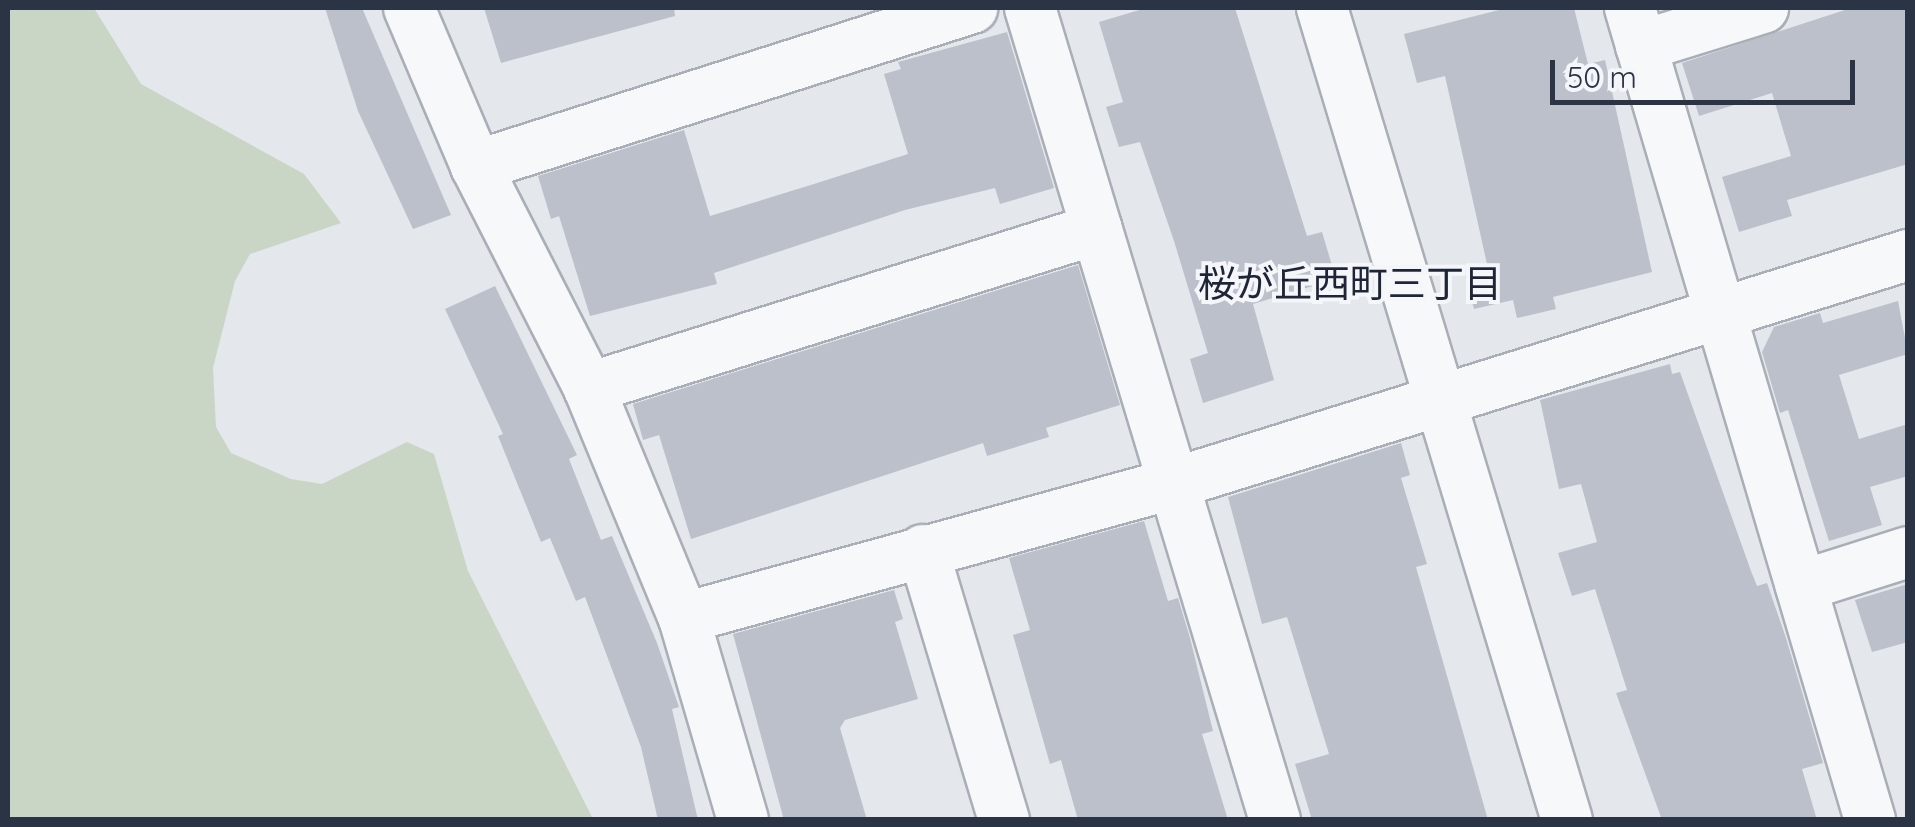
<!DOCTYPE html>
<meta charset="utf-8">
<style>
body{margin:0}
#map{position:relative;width:1915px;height:827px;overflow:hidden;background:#e4e7ec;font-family:Quicksand,"Noto Sans JP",sans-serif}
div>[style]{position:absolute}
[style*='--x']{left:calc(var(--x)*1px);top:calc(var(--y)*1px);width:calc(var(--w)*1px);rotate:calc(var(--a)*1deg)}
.green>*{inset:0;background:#c9d6c5}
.building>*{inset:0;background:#bbc0ca}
.roads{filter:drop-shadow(2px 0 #a9aeb7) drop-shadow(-2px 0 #a9aeb7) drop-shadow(0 2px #a9aeb7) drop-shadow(0 -2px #a9aeb7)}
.minor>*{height:50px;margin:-25px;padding:0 25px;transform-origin:25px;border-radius:25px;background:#f7f8fa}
span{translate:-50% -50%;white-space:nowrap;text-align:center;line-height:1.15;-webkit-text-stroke:8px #f4f6f9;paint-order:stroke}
.neighbourhood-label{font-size:38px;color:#1d2536}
.frame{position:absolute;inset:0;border:10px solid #2b3445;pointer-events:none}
.scale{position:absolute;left:1550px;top:60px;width:305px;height:45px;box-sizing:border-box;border:5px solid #2b3445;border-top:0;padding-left:12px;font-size:30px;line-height:35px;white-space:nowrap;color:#2b3445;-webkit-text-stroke:8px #f4f6f9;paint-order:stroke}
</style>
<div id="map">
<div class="green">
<i style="clip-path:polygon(8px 8px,94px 8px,141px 84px,304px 174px,341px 223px,250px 254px,235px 281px,213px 368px,216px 427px,231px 453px,291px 479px,322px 484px,407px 442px,434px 454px,468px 571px,593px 819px,8px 819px)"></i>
</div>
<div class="building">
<i style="clip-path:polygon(325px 8px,362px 8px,451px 215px,413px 229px,358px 111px)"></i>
<i style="clip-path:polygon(484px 8px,674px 8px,675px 16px,501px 63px)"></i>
<i style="clip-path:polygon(1146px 8px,1235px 8px,1307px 236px,1322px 232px,1336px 279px,1253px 304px,1274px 380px,1203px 403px,1190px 359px,1208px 353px,1174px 241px,1140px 142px,1119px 147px,1106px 107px,1123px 102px,1099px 22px)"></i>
<i style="clip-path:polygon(1507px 8px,1574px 8px,1588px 64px,1605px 60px,1652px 272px,1553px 297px,1556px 309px,1517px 318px,1513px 300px,1474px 309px,1464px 270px,1487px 264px,1445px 76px,1417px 83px,1404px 34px)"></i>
<i style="clip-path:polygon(1851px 8px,1908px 8px,1908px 164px,1787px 200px,1792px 216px,1739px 232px,1722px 177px,1791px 156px,1772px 93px,1699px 116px,1682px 63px)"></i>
<i style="clip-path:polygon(1007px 32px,1054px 188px,1000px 204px,995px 188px,905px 210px,714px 273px,717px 284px,590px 316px,559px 216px,551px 219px,538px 176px,684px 130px,710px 216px,814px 184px,908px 154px,884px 74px,901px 69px,898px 62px)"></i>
<i style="clip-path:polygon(1078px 265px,1120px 405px,1046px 428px,1049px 437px,987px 456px,983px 443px,691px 539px,659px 435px,643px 440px,633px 404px)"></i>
<i style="clip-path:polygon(495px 286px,577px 455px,569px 459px,601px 540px,612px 536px,657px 643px,679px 707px,672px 709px,698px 820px,658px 820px,641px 747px,585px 597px,576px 601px,550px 538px,541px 542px,498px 436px,503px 434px,445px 309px)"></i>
<i style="clip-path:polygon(1898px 301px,1908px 354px,1839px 375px,1859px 439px,1908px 424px,1908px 476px,1870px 487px,1882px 525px,1829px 541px,1788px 410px,1780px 413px,1762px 352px,1774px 327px,1820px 313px,1823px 323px)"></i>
<i style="clip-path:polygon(1670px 364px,1672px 374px,1680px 372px,1751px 571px,1757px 586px,1767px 583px,1786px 638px,1823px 763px,1802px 769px,1817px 820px,1662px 820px,1616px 693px,1627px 690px,1595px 589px,1572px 596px,1558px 553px,1597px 542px,1581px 484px,1559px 489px,1540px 400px)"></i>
<i style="clip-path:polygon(1401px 443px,1410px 475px,1401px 478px,1427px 564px,1416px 567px,1488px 820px,1312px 820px,1295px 764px,1329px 754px,1287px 617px,1262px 624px,1228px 497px)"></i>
<i style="clip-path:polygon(1144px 521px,1168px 601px,1178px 598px,1190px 638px,1213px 731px,1202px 734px,1228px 820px,1078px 820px,1061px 760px,1050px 764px,1013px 635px,1030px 630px,1009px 558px)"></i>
<i style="clip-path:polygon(1908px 584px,1908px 642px,1872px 652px,1855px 600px)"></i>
<i style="clip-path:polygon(894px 590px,903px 619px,895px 622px,918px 699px,845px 720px,840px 728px,867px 820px,784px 820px,733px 634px)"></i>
</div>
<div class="roads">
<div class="minor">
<i style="--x:409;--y:8;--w:172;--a:67"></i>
<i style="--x:476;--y:166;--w:249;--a:63"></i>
<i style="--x:589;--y:388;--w:249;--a:67.6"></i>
<i style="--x:684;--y:618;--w:210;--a:73.7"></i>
<i style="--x:1030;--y:8;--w:848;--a:73.21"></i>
<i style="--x:1322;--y:8;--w:848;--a:73.21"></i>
<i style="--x:1630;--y:8;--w:847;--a:73.53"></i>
<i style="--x:1641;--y:46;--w:128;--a:-17.3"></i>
<i style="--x:476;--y:166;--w:521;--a:-17.67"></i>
<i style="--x:589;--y:388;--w:532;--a:-17.38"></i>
<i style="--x:923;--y:550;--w:282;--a:73.3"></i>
<i style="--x:1801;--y:586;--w:112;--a:-17.6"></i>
<i style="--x:684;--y:618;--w:509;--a:-15.37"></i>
<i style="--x:1175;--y:483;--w:768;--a:-17.28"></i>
</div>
</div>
<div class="neighbourhood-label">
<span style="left:1350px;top:284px">桜が丘西町三丁目</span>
</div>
<div class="frame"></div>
<div class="scale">50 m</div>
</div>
